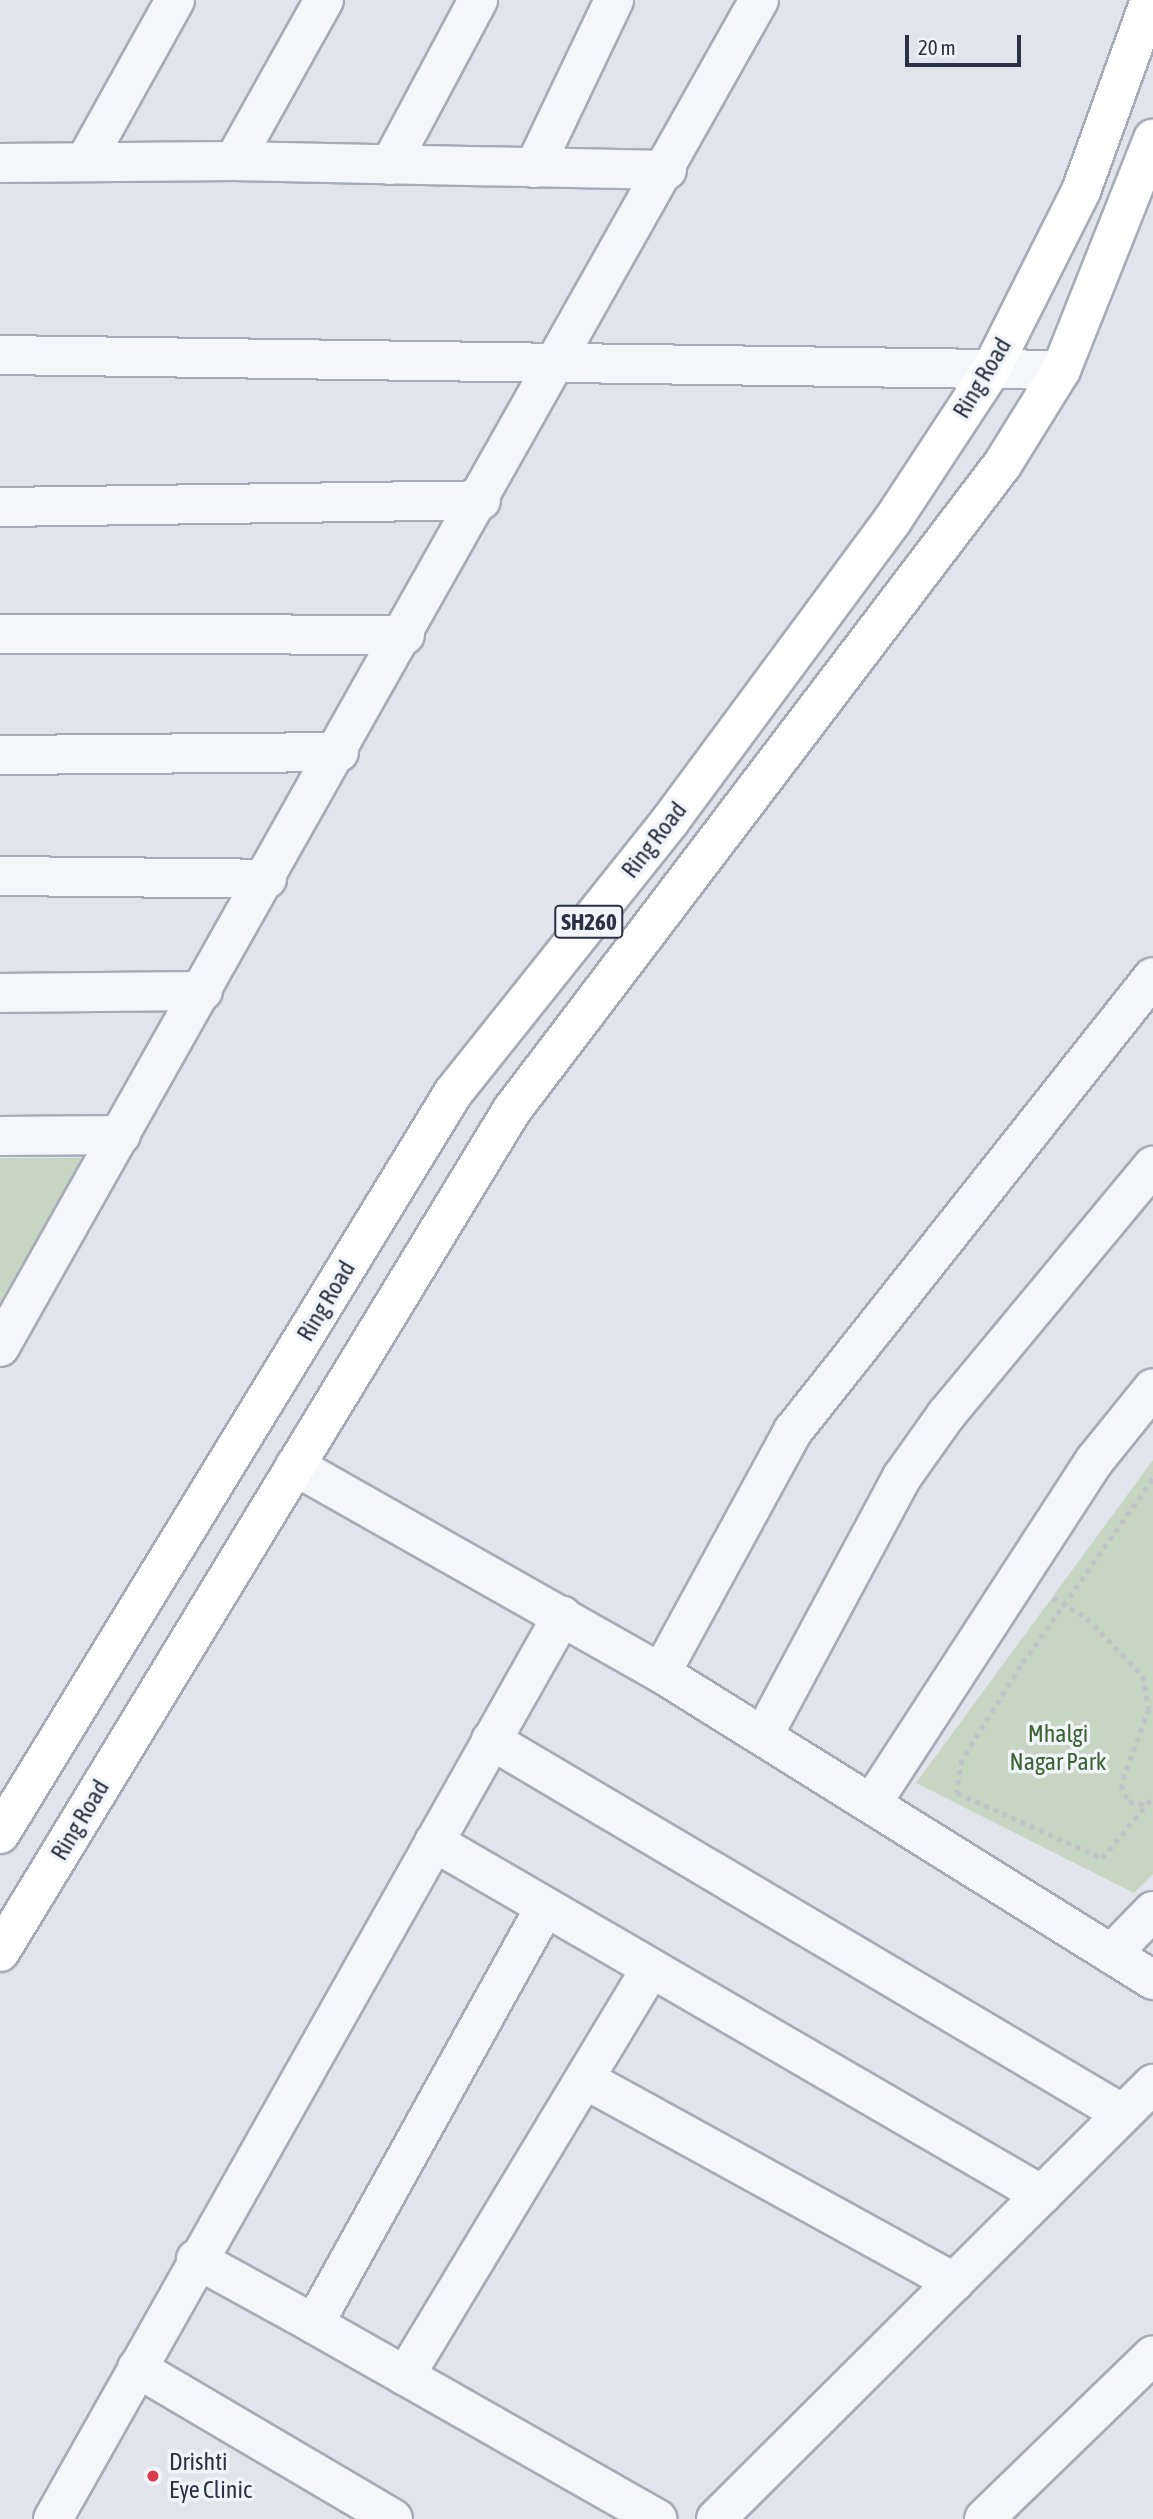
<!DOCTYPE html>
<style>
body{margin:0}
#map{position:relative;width:1153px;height:2519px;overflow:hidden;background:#e1e5eb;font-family:"Asap Condensed",sans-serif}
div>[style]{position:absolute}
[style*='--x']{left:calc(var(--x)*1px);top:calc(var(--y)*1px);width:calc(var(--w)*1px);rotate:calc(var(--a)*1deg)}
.green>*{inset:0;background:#c6d6c2}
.path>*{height:4.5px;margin-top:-2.25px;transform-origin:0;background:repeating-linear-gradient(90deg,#c0c3ca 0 5px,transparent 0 10px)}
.roads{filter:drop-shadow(2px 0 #a6abb6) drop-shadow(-2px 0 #a6abb6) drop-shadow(0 2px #a6abb6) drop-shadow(0 -2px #a6abb6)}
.minor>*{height:38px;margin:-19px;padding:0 19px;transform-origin:19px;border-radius:19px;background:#f5f6f9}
.highway>*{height:38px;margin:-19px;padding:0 19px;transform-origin:19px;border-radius:19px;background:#fff}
.dots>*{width:19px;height:19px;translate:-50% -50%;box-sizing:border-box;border:4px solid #f1f4f8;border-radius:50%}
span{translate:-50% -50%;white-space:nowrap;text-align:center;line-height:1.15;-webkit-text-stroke:7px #f1f4f8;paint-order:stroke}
.shield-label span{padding:2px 5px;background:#f1f4f8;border:2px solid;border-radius:5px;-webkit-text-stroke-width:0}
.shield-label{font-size:23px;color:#283145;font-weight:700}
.street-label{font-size:24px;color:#283145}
.park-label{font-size:24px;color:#3a6333}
.poi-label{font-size:24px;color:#283145}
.left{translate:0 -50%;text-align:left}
.scale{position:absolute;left:905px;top:35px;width:116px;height:32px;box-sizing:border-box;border:4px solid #283145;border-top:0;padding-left:9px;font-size:21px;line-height:24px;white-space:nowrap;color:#283145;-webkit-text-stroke:5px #f1f4f8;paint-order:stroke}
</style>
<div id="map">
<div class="green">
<i style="clip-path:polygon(0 1158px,84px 1158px,0 1302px)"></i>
<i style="clip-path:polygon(1153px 1460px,1153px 1874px,1134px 1893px,916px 1783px)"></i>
</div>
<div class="path">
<i style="--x:1153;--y:1479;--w:229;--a:125.2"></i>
<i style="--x:1021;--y:1666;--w:111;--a:122.1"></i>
<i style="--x:962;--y:1760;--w:33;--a:99"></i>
<i style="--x:957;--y:1793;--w:159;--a:24.1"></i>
<i style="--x:1102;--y:1858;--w:80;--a:-50.1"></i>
<i style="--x:1053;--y:1598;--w:39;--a:30"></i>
<i style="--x:1087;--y:1618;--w:81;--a:46"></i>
<i style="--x:1143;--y:1676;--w:34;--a:80"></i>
<i style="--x:1149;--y:1709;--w:81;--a:110.2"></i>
<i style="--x:1121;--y:1785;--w:19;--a:65"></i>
<i style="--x:1129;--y:1802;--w:17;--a:10"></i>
</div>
<div class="roads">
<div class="minor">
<i style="--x:324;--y:0;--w:184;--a:119.2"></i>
<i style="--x:234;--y:161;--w:433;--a:1.2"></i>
<i style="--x:85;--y:162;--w:185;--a:-60.9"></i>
<i style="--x:0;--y:163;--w:234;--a:-0.5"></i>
<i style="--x:390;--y:165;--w:187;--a:-61.9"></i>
<i style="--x:534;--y:168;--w:186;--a:-64.5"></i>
<i style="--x:0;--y:355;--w:1061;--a:0.81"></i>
<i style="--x:0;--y:507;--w:481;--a:-0.8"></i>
<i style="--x:0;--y:634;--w:405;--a:0.1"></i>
<i style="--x:0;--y:755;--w:339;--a:-0.5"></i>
<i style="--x:0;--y:876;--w:267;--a:0.6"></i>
<i style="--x:0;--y:993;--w:203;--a:-0.6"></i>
<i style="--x:0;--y:1136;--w:121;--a:-0.5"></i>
<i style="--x:0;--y:1347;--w:1546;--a:-60.6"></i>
<i style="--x:295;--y:1466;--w:420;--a:29.5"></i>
<i style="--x:661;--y:1673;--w:580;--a:31.96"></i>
<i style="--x:661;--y:1673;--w:276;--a:-61.4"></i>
<i style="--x:793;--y:1431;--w:579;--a:-51.59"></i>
<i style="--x:763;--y:1736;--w:294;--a:-61.8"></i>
<i style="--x:902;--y:1477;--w:76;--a:-54.6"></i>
<i style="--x:946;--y:1415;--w:324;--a:-50.3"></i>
<i style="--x:491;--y:1740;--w:734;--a:30.62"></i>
<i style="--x:872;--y:1803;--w:409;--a:-57"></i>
<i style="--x:1095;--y:1460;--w:92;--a:-51.1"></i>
<i style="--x:434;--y:1842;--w:703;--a:30.14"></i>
<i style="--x:1111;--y:1954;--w:60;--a:-45.7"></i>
<i style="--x:588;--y:2081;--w:418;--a:28.8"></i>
<i style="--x:196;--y:2259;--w:135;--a:28.8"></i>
<i style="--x:314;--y:2324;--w:477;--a:-61"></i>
<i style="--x:314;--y:2324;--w:395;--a:29.6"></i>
<i style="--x:137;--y:2368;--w:297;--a:30.5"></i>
<i style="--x:405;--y:2376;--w:476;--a:-58.9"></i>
<i style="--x:53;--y:2519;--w:1037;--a:-60.59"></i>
<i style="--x:716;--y:2519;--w:617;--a:-44.87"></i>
<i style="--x:984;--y:2519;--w:235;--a:-44.1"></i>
</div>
<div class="highway">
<i style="--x:0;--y:1834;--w:868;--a:-58.56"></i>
<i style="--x:453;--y:1093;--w:348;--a:-51.4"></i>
<i style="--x:670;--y:821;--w:373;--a:-53.5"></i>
<i style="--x:892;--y:521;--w:181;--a:-56.7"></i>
<i style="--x:991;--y:370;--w:200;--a:-63.3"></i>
<i style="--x:1081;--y:191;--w:203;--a:-70.1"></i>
<i style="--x:0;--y:1952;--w:985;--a:-58.7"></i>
<i style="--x:512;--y:1110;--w:810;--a:-52.78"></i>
<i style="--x:1002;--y:465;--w:112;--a:-58.2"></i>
<i style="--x:1061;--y:370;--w:249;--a:-68.3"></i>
</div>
</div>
<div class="dots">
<i style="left:153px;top:2476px;background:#dc3a4a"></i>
</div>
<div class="shield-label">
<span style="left:589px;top:922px">SH260</span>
</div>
<div class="street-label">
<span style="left:982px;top:378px;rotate:-59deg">Ring Road</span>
<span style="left:654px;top:840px;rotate:-52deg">Ring Road</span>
<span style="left:326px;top:1301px;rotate:-59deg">Ring Road</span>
<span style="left:80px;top:1820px;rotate:-59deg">Ring Road</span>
</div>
<div class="park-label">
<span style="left:1058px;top:1748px">Mhalgi<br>Nagar Park</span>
</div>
<div class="poi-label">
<span class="left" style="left:169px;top:2476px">Drishti<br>Eye Clinic</span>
</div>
<div class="scale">20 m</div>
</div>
